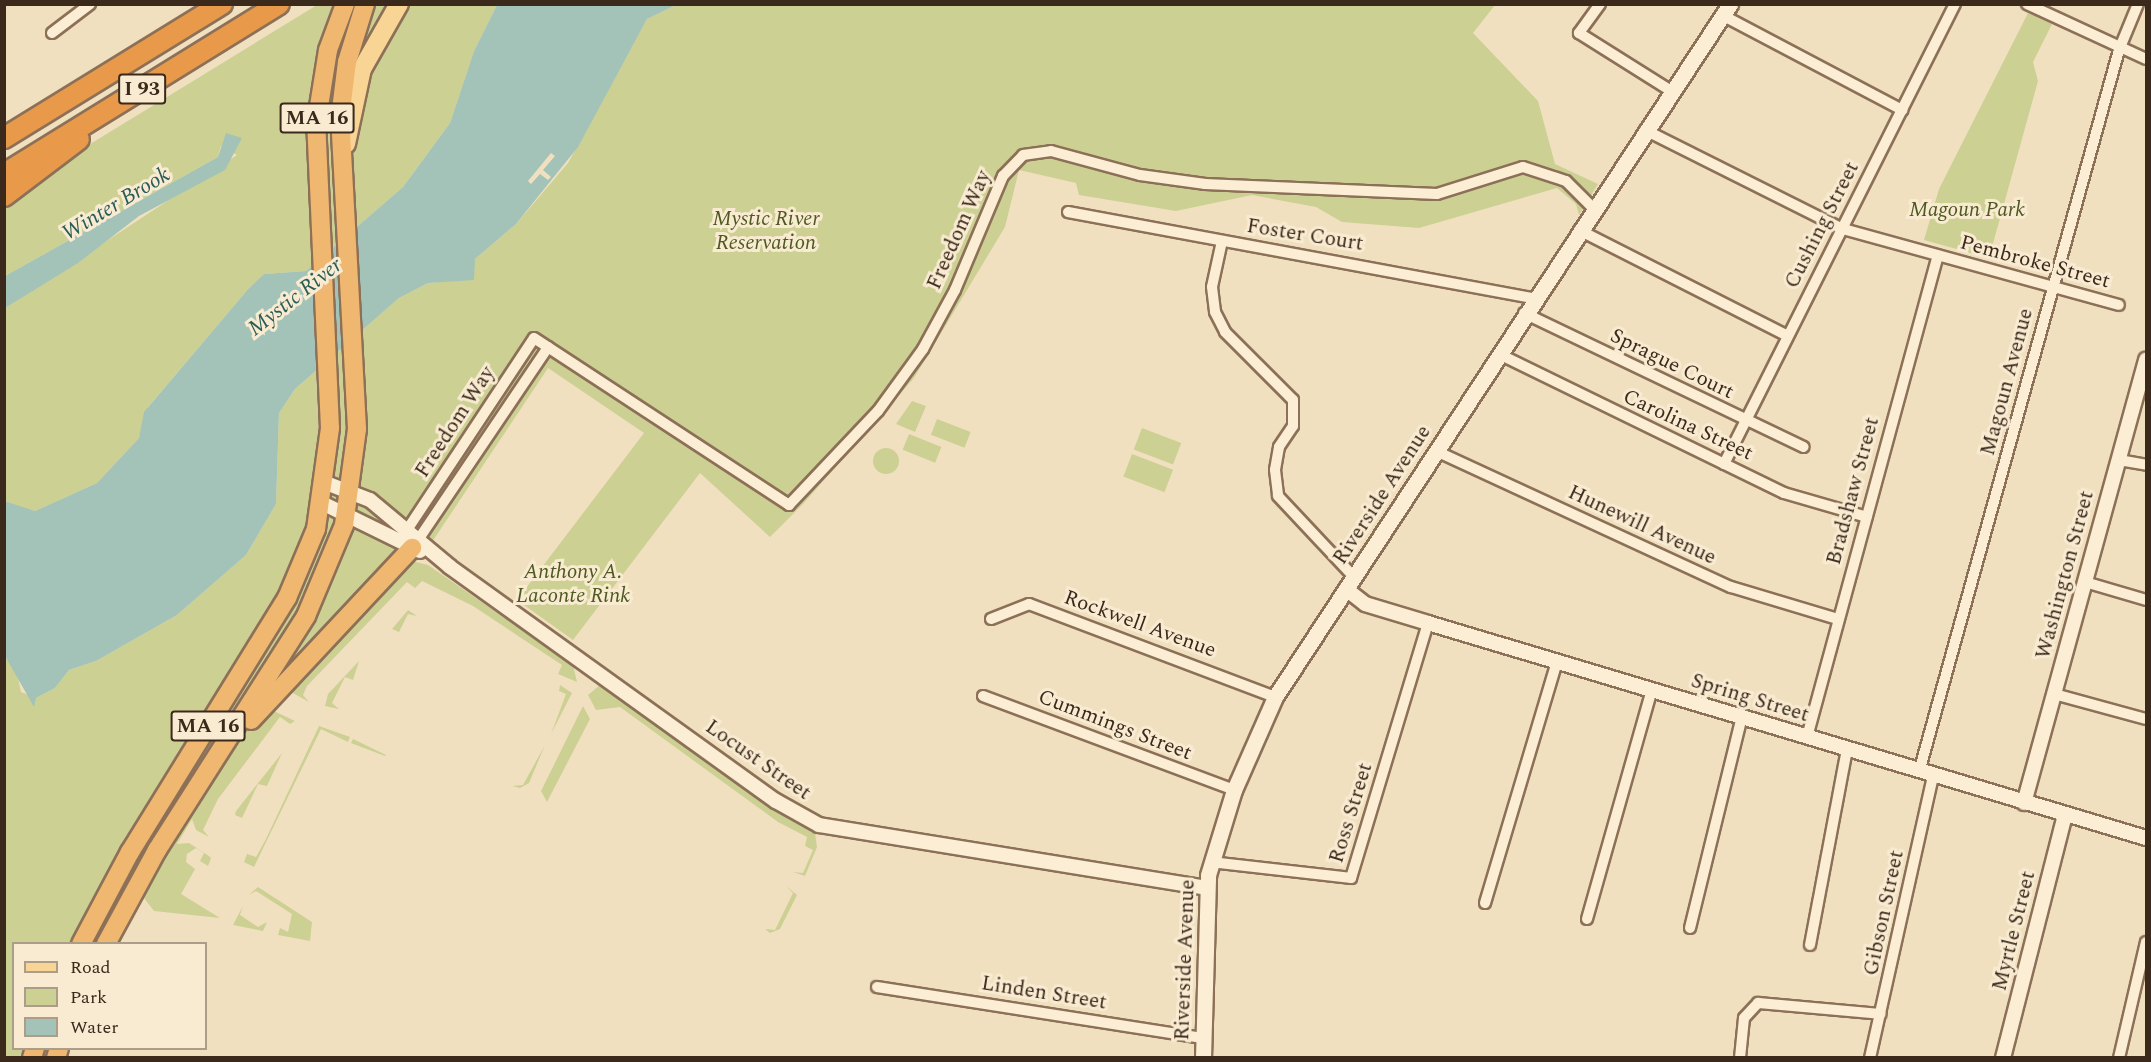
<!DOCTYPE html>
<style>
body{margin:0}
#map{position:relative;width:2151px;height:1062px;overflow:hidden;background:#f1e0c0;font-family:Spectral,serif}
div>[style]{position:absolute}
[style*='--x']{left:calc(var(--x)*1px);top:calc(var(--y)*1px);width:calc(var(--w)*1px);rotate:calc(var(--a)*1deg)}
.green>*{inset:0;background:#ccd093;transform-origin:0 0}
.round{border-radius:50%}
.water>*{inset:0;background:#a3c3b8}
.pier>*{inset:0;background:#f1e0c0}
.roads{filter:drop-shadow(2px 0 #8c7057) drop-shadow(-2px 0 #8c7057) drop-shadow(0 2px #8c7057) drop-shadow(0 -2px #8c7057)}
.minor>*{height:10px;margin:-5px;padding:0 5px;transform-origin:5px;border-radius:5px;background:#fbeed4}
.tertiary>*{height:14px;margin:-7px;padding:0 7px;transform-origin:7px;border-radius:7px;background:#fbeed4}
.secondary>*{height:15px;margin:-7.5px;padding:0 7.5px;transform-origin:7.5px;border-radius:7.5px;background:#fbeed4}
.primary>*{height:18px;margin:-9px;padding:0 9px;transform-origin:9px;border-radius:9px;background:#f8d495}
.trunk>*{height:18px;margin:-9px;padding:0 9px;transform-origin:9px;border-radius:9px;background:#f0b770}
.motorway>*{height:20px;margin:-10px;padding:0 10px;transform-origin:10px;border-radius:10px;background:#e89a4a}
span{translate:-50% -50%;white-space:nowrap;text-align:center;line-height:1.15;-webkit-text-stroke:6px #f8ebd1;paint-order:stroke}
.shield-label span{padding:2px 4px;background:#f8ebd1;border:2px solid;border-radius:4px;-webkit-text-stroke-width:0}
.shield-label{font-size:20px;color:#3b291c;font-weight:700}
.park-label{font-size:21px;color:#4e5921;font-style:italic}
.street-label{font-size:21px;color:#3b291c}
.water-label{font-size:22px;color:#2a5c56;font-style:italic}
.frame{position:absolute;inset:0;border:6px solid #3b291c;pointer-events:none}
.legend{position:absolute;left:12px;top:942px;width:195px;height:108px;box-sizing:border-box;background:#f8ebd1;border:2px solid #ac9d89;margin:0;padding:8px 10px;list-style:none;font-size:18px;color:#3b291c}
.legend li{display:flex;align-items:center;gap:12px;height:30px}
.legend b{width:30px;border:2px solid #ac9d89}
</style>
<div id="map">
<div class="green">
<i style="clip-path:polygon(317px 5px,497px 5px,474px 51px,450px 123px,403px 187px,306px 271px,264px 274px,249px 288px,148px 407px,139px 438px,97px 483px,35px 511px,10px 505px,5px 501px,5px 308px,237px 155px,221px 146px,218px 157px,5px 276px,5px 203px,82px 149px)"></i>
<i style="clip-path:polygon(676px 5px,1495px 5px,1473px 33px,1538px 101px,1555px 164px,1598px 184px,1579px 215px,1576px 204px,1557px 188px,1419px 228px,1342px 222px,1316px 207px,1252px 195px,1176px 211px,1079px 195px,1076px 183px,1019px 170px,1005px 227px,914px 378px,803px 504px,770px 537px,700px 473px,573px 640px,517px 600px,644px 433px,548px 368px,430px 545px,412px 561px,428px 565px,573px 665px,577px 682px,558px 674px,562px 665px,473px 606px,422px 581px,415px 588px,407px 582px,307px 686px,303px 695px,309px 702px,291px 692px,274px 711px,295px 721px,290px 724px,280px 717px,218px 799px,203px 830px,209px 837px,196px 830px,192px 819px,177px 844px,189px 843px,209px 856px,211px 858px,208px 866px,200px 861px,204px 853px,196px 848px,187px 854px,186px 862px,195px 869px,181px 894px,220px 918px,154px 911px,144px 898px,112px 943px,14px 944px,14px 1048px,65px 1049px,62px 1057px,5px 1057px,4px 656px,16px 668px,21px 692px,36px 698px,55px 688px,69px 670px,96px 661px,177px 615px,246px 555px,276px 504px,279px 413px,295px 389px,399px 298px,428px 283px,467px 279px,475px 259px,516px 224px,568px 163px,647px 19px)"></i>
<i style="clip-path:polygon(2028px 13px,2052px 24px,2033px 62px,2038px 81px,1989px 258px,1924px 240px,1939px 189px)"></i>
<i style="clip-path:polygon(912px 401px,926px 406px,915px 432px,896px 424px)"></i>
<i style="left:937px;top:419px;width:36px;height:17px;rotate:21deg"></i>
<i style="left:1142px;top:428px;width:42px;height:23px;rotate:21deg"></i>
<i style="left:909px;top:434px;width:35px;height:17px;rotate:22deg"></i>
<i class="round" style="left:873px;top:448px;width:26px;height:26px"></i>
<i style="left:1132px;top:454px;width:44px;height:24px;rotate:21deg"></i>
<i style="clip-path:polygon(408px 610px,417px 616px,408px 614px,399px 632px,392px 629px)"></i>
<i style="clip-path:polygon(359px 661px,353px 680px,345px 677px,332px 703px,339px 709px,325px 706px,328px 694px)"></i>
<i style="clip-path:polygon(560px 685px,572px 693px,551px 734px,566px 694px,559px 691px)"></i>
<i style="clip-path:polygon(600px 685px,815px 833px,817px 847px,805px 876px,793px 872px,803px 873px,813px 850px,805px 846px,807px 837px,778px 822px,620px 707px,596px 710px,588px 695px)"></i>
<i style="clip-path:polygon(583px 706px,590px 719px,547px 802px,541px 791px)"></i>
<i style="clip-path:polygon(319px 726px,350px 737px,348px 742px,321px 729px,254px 867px,244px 862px,247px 854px,256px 857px,266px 839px)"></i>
<i style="clip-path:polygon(353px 739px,386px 755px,385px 756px,351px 743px)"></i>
<i style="clip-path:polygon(545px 745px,529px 783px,520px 788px,512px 786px,523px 785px)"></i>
<i style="clip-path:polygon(282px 753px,267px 786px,258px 784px,242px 818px,235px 815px,236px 811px)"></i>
<i style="clip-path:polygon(786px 886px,797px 895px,780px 929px,770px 933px,765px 929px,775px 930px,793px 893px)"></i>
<i style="clip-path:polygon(258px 887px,312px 922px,310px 941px,278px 935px,280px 928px,288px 932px,292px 914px,256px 891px,249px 895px)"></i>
<i style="clip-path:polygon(243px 906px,240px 915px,258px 927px,267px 922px,263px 931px,233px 925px)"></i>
</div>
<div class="water">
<i style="clip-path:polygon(497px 5px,676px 5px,647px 19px,578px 147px,516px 224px,475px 259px,474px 280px,428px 283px,399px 298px,295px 389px,279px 413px,276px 504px,246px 555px,177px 615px,96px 661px,69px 670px,55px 688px,36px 698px,34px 707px,5px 656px,4px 501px,35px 511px,97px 483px,139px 438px,144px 412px,249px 288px,264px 274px,306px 271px,403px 187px,450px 123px,474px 51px)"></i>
<i style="clip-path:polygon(226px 133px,242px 138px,225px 170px,139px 216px,78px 263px,5px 308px,5px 276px,218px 157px)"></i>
</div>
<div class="pier">
<i style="clip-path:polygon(551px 153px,555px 156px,543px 170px,551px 177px,548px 180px,540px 174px,531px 184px,528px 181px)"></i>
</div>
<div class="roads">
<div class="minor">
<i style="--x:1600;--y:4;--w:36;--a:126"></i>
<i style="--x:1579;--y:33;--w:109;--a:32.2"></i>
<i style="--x:2027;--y:4;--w:131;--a:24.8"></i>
<i style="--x:1722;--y:15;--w:204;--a:27.8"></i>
<i style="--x:52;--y:33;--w:48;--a:-37.3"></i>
<i style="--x:1645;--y:130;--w:221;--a:26.6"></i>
<i style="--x:1843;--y:229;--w:286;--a:15.4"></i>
<i style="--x:1068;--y:212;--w:474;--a:10.5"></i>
<i style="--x:1579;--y:230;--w:232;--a:26.9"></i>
<i style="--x:1222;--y:241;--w:47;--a:102.3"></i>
<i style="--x:1212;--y:287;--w:25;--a:83"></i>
<i style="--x:1215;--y:312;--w:22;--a:63"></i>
<i style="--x:1225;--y:332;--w:96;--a:45"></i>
<i style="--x:1293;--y:400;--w:26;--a:90"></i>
<i style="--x:1293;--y:426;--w:25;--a:124"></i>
<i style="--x:1279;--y:447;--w:23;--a:100"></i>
<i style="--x:1275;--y:470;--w:26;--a:83"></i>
<i style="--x:1278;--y:496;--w:111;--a:46.8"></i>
<i style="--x:1524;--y:313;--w:310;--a:25.6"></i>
<i style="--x:1499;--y:354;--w:317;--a:26"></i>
<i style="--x:1784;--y:493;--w:86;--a:16.1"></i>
<i style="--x:1436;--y:451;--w:325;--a:24.8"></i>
<i style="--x:1731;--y:587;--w:112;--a:16.7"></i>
<i style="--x:2119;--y:460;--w:27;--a:10"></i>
<i style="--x:1724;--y:464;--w:515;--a:-63.34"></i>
<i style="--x:403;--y:536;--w:237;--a:-56.5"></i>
<i style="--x:534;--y:338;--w:305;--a:33.2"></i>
<i style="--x:789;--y:505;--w:129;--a:-46.6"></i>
<i style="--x:878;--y:411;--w:77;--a:-54"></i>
<i style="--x:923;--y:349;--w:67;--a:-61.5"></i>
<i style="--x:955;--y:290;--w:124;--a:-67.2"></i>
<i style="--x:1003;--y:176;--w:29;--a:-46"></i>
<i style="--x:1023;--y:155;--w:28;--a:-8"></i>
<i style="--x:1051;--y:151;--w:92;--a:15.1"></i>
<i style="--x:1140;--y:175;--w:66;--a:7.9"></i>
<i style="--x:1205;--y:184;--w:232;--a:2.5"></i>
<i style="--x:1437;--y:194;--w:90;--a:-17.4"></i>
<i style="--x:1523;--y:167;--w:45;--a:18"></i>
<i style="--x:1566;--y:181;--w:38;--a:45"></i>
<i style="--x:414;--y:546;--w:240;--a:-56"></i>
<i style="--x:2085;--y:582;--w:64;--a:16.4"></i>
<i style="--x:991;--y:619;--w:41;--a:-21.5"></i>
<i style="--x:1029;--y:604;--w:263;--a:20.7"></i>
<i style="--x:2054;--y:694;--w:95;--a:15.2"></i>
<i style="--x:983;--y:696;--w:268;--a:20.5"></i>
<i style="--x:1807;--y:737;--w:499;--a:-74.8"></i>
<i style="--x:1919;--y:772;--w:749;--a:-74.52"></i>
<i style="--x:2119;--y:50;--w:50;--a:-67.6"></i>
<i style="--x:1211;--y:862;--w:141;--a:6.5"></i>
<i style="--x:1351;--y:878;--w:266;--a:-73.2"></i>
<i style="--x:1485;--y:903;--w:252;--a:-73.4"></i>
<i style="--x:1587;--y:919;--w:238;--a:-74.2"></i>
<i style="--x:1690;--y:928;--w:217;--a:-76.2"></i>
<i style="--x:1810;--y:945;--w:198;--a:-79.3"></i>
<i style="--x:877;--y:987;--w:331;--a:8.9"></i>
<i style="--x:1740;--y:1058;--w:40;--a:-84.3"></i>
<i style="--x:1744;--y:1018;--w:21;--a:-47"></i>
<i style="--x:1758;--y:1003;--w:123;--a:5.1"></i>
<i style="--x:1870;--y:1058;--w:289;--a:-77.4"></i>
<i style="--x:2119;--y:1058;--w:119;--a:-76.9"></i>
</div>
<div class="tertiary">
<i style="--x:326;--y:483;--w:47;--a:21.1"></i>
<i style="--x:370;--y:500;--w:104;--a:39.9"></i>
<i style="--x:450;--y:567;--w:401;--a:35.7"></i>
<i style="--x:776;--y:801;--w:49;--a:29.2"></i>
<i style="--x:819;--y:825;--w:392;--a:9.2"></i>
<i style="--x:322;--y:503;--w:109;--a:26.1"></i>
<i style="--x:1346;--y:589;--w:24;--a:38"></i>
<i style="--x:1365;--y:604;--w:66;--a:16.8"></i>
<i style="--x:1428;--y:623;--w:749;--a:16.67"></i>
<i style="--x:2024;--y:803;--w:460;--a:-74.6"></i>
<i style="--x:2003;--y:1058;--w:251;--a:-75.7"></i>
</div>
<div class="secondary">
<i style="--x:1203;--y:1058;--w:183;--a:-88.4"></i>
<i style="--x:1208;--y:875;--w:89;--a:-73"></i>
<i style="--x:1234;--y:790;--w:102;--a:-66.2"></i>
<i style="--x:1275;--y:697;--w:829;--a:-56.71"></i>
</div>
<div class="primary">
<i style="--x:346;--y:144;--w:77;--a:-78"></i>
<i style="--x:362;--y:69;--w:75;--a:-60.4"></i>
</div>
<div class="trunk">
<i style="--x:251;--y:720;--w:236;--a:-46.9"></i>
<i style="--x:81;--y:944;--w:104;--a:-62"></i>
<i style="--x:130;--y:852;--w:299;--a:-58.3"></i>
<i style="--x:287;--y:598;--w:75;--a:-67.2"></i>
<i style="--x:316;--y:529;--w:102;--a:-82.1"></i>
<i style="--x:330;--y:428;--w:303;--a:-92.6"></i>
<i style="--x:316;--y:125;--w:76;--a:-80.9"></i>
<i style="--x:328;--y:50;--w:49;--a:-69.7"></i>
<i style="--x:106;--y:944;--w:107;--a:-61.5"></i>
<i style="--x:157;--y:850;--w:277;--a:-57.5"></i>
<i style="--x:306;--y:616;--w:99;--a:-67.3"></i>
<i style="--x:344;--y:525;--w:97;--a:-82.3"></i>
<i style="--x:357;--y:429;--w:311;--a:-93.1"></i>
<i style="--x:340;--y:118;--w:56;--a:-82.9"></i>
<i style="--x:347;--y:62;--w:61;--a:-72.8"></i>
<i style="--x:32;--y:1058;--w:10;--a:-73"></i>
<i style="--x:56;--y:1058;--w:10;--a:-73"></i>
</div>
<div class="motorway">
<i style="--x:4;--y:138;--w:256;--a:-31.6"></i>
<i style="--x:4;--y:174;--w:323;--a:-31.7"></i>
<i style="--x:4;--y:196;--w:94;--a:-37.2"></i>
</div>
</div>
<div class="shield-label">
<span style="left:142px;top:89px">I 93</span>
<span style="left:317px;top:118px">MA 16</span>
<span style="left:208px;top:726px">MA 16</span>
</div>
<div class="park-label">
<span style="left:1967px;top:210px">Magoun Park</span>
<span style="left:766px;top:231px">Mystic River<br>Reservation</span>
<span style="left:573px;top:584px">Anthony A.<br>Laconte Rink</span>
</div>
<div class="street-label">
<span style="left:1822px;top:225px;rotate:-63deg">Cushing Street</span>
<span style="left:959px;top:230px;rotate:-66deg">Freedom Way</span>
<span style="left:1305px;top:235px;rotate:9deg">Foster Court</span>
<span style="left:2035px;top:262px;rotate:15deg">Pembroke Street</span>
<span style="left:1672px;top:364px;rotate:26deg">Sprague Court</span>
<span style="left:2007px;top:382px;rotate:-75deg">Magoun Avenue</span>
<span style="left:455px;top:422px;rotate:-57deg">Freedom Way</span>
<span style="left:1688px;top:425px;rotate:25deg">Carolina Street</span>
<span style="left:1853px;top:491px;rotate:-75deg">Bradshaw Street</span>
<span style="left:1382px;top:495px;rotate:-57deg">Riverside Avenue</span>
<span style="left:1642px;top:525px;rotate:25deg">Hunewill Avenue</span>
<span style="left:2065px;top:575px;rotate:-75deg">Washington Street</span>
<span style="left:1140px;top:624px;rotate:20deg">Rockwell Avenue</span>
<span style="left:1750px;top:698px;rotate:17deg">Spring Street</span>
<span style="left:1115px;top:725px;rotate:21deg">Cummings Street</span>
<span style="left:758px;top:760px;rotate:35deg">Locust Street</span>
<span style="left:1351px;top:813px;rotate:-73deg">Ross Street</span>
<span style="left:1884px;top:913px;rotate:-78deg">Gibson Street</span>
<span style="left:2014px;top:931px;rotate:-76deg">Myrtle Street</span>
<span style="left:1185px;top:960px;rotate:-88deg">Riverside Avenue</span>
<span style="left:1044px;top:993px;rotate:9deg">Linden Street</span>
</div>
<div class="water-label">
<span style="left:116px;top:204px;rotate:-31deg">Winter Brook</span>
<span style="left:295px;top:297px;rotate:-38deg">Mystic River</span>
</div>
<div class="frame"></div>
<ul class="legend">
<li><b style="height:8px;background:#f8d495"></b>Road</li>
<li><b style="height:16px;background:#ccd093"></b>Park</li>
<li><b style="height:16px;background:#a3c3b8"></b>Water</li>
</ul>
</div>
